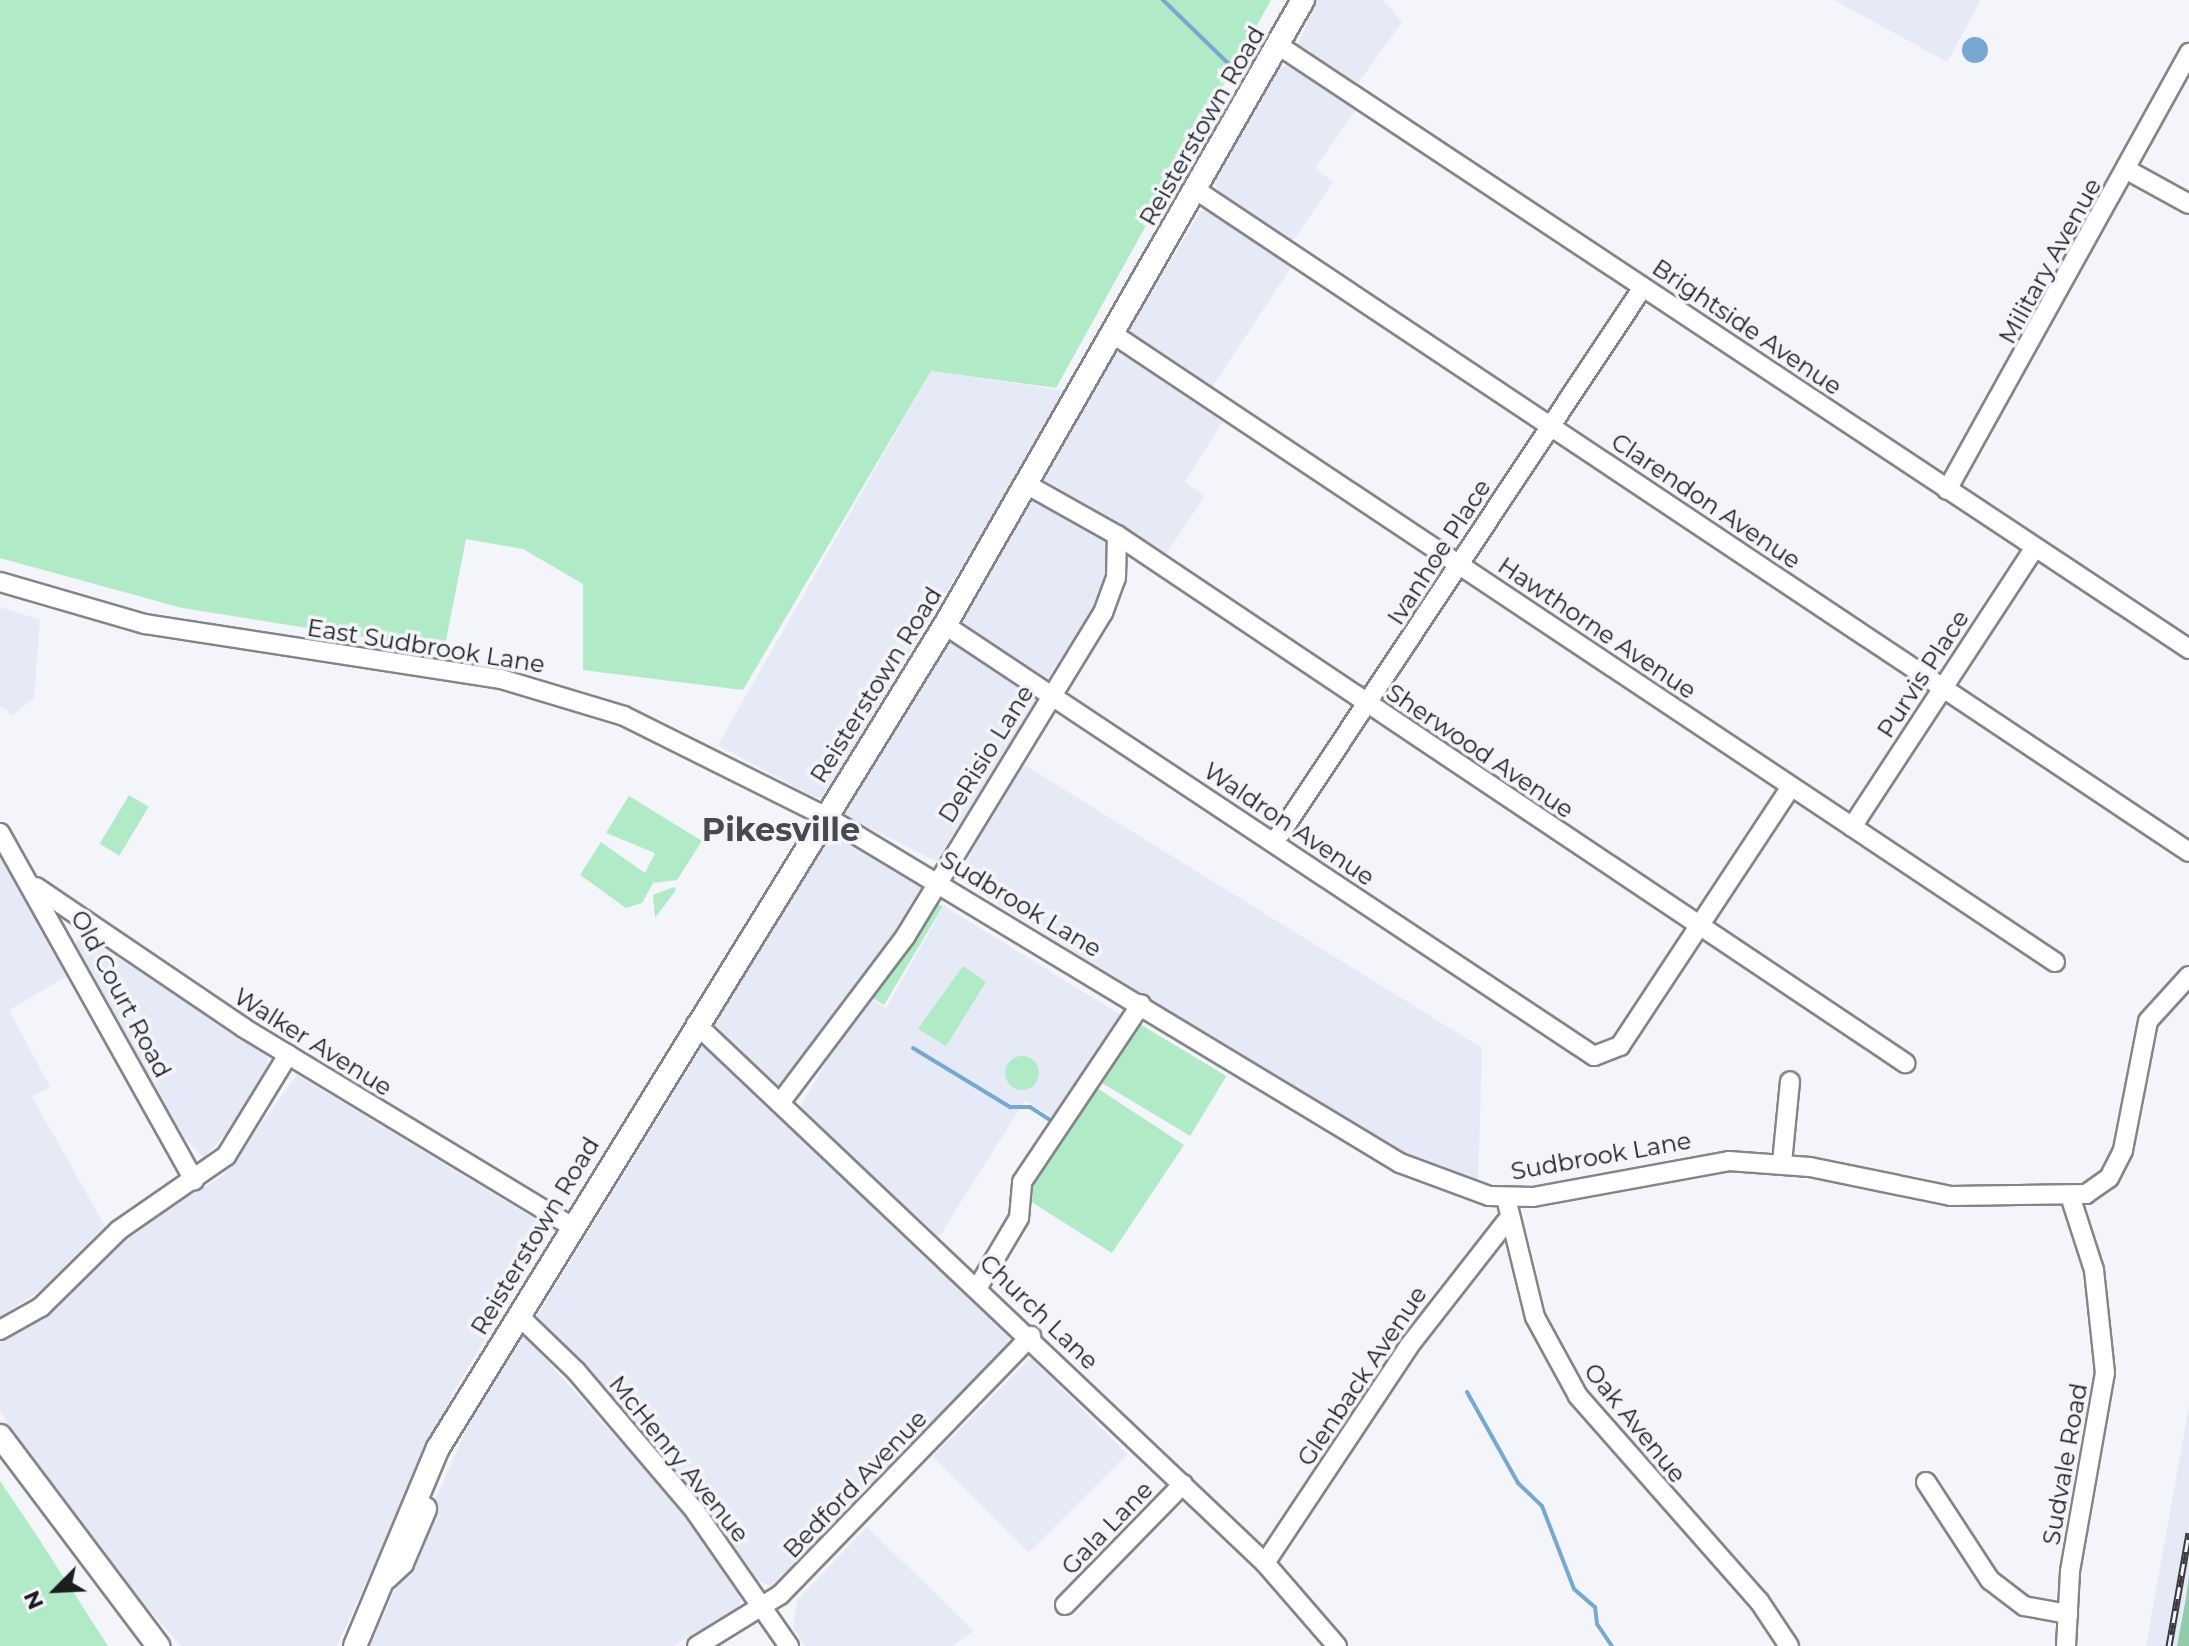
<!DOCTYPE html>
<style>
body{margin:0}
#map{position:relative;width:2189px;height:1646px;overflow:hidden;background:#f4f5fa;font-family:Montserrat,sans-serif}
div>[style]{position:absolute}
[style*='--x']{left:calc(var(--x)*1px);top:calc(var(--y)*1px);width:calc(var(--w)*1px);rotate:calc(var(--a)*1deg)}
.built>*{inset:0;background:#e6eaf6;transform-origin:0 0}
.green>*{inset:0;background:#b1eac7;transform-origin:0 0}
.round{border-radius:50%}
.forest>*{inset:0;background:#91cca9}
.water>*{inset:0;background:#77a9d0}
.stream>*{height:4px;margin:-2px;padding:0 2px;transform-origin:2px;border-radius:2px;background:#77a9d0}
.roads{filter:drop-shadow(2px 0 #848589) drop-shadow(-2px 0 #848589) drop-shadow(0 2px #848589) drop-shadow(0 -2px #848589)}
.minor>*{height:18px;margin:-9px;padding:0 9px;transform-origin:9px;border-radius:9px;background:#fff}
.major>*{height:22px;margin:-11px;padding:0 11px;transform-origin:11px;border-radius:11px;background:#fff}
.rail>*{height:7px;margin-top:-3.5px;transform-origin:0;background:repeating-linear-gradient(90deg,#f4f5fa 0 12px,#3a3b3e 0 24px);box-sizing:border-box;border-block:2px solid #3a3b3e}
span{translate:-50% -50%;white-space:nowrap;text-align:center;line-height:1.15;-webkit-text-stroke:7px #f4f5fa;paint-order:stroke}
.street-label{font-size:24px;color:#1c1d1f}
.district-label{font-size:32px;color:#484a4d;font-weight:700}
.north{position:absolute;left:16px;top:1550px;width:80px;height:80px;-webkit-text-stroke:6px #f4f5fa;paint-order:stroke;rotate:246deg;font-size:22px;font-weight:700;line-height:32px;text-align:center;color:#1c1d1f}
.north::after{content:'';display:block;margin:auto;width:28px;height:36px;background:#1c1d1f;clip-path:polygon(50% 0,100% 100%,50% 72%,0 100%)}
</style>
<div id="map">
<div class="built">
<i style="clip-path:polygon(1316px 0,1383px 0,1402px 22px,1355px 87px,1298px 46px)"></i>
<i style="clip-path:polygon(1834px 0,1981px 0,1947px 62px)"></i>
<i style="clip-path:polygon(1291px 64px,1359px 105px,1315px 168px,1333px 182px,1291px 244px,1223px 198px,1214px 183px,1278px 69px)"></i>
<i style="clip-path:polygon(1201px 211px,1216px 211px,1294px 263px,1210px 390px,1127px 332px)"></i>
<i style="clip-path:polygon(1120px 347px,1226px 416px,1185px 482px,1205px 496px,1162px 560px,1043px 479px)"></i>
<i style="clip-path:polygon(931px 371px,1067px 391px,824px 796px,815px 798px,718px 745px)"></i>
<i style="clip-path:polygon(1036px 492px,1112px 546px,1105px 594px,1046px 680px,957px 624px)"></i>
<i style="clip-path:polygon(0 607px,40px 620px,34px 698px,13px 715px,0 706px)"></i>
<i style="clip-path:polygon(950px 635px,1040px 701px,936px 861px,846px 816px,844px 808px)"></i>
<i style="clip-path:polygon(1018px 761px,1482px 1048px,1478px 1187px,1372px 1139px,958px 879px)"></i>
<i style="clip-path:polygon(834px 835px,917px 880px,924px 894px,801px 1069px,779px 1088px,712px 1022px,825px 837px)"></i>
<i style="clip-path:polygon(0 851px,69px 975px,9px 1010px,50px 1087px,32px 1097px,105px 1226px,41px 1290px,0 1317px)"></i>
<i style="clip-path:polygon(944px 906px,1126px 1018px,1058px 1121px,1025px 1100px,939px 1237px,800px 1107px,865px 996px,886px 1008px)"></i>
<i style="clip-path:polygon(85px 937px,267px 1054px,269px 1070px,245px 1112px,204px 1158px,173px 1126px,76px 954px,76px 942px)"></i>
<i style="clip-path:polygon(705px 1042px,1021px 1336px,771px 1586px,758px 1581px,685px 1481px,537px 1316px)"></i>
<i style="clip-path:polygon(297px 1075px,543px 1224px,547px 1234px,453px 1393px,337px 1646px,181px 1646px,114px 1570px,0 1411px,0 1341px,61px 1301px,127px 1235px,222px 1176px)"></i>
<i style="clip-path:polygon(524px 1335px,687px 1517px,741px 1597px,739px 1608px,673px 1646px,370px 1646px,481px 1397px)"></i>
<i style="left:1031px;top:1358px;width:136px;height:139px;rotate:45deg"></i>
<i style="clip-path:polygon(2189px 1406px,2189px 1646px,2146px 1646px)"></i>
<i style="clip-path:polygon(867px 1527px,974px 1631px,951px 1646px,805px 1646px,793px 1628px,797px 1600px)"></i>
</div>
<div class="green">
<i style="clip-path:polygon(0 0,1271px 0,1056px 388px,931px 371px,743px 690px,583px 670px,583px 584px,523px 549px,466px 539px,444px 650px,182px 608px,0 558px)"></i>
<i style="left:129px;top:795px;width:23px;height:57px;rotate:31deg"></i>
<i style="clip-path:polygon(629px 796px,702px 841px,677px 880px,653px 883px,642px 903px,626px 908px,580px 875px,601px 842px,645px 873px,655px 853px,606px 833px)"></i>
<i style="clip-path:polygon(674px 887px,676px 890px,655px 918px,653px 895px)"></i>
<i style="clip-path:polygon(934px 903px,943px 906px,884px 1005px,866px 994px)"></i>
<i style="clip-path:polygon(963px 966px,986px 982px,946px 1046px,918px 1029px)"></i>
<i style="left:1138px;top:1023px;width:103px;height:70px;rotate:31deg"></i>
<i class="round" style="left:1005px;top:1056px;width:34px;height:34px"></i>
<i style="clip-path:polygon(1094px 1086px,1184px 1145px,1112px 1253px,1033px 1203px,1026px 1188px)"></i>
<i style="clip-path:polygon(0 1481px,37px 1536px,108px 1646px,0 1646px)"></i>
</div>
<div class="forest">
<i style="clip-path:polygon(2189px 1575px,2189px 1646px,2177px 1646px,2186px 1598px)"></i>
</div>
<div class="water">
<i class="round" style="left:1962px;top:37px;width:26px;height:26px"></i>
</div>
<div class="stream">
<i style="--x:1163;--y:0;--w:103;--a:44.2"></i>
<i style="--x:913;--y:1048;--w:114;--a:31.3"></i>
<i style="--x:1010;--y:1107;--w:20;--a:0"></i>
<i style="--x:1030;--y:1107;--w:31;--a:33"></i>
<i style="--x:1467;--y:1392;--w:104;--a:60.7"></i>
<i style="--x:1518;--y:1483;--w:33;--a:44"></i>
<i style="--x:1542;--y:1506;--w:89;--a:68.9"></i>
<i style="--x:1574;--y:1589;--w:28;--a:41"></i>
<i style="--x:1595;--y:1607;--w:17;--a:83"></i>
<i style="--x:1597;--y:1624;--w:27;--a:56"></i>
</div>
<div class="roads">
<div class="minor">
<i style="--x:1278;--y:45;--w:1093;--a:33.54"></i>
<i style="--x:2129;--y:171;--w:68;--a:28.8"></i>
<i style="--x:1196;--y:190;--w:1193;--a:33.69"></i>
<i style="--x:1113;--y:334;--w:1132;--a:33.69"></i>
<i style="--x:1026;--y:484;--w:104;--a:29.3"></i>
<i style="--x:1117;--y:535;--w:949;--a:33.82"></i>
<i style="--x:1947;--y:490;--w:500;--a:-61"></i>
<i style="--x:0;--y:582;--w:151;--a:16.2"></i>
<i style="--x:145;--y:624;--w:360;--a:8.8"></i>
<i style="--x:501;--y:679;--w:128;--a:16.7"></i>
<i style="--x:624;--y:716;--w:225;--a:26.5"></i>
<i style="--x:825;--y:816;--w:672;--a:31.11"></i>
<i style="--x:1400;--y:1163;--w:95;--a:20.3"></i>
<i style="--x:1489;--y:1196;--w:44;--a:1.3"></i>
<i style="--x:1533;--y:1197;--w:199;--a:-10.4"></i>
<i style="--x:1729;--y:1161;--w:81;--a:4.2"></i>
<i style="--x:1810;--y:1167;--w:144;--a:11.6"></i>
<i style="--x:1951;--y:1196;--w:135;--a:-0.8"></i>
<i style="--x:2086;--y:1194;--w:28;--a:-35"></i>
<i style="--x:2109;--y:1178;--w:31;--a:-63"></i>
<i style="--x:2123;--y:1150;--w:131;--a:-79"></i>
<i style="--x:2148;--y:1021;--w:61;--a:-47.7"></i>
<i style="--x:945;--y:625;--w:779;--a:33.59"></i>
<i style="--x:1594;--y:1056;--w:28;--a:-21"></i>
<i style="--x:1620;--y:1046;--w:310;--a:-56.6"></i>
<i style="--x:1852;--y:827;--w:334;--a:-56.8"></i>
<i style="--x:0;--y:833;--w:398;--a:60.8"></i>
<i style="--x:1274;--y:843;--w:667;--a:-56.43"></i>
<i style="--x:36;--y:887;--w:251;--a:34.1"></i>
<i style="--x:244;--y:1028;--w:384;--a:31.2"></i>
<i style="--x:696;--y:1024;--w:784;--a:43.45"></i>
<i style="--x:1265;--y:1563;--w:110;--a:49.1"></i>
<i style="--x:780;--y:1103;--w:208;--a:-53"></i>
<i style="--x:905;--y:937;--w:380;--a:-58.6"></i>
<i style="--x:1103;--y:613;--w:37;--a:-70"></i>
<i style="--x:1116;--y:578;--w:43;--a:-88.7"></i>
<i style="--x:1782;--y:1163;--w:82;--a:-84.4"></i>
<i style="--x:1506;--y:1198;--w:122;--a:76.3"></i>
<i style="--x:1535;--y:1317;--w:90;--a:61.4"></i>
<i style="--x:1578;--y:1396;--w:273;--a:48.6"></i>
<i style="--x:1759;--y:1601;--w:54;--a:56.3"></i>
<i style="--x:978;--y:1287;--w:80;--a:-59.3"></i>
<i style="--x:1019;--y:1218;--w:36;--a:-85"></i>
<i style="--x:1022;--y:1182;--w:214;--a:-56.2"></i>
<i style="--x:518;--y:1315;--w:81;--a:44"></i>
<i style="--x:576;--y:1371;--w:184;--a:49.6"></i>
<i style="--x:695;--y:1511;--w:165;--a:55.2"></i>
<i style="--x:0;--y:1330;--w:47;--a:-29.3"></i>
<i style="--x:41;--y:1307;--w:110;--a:-44.6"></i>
<i style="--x:119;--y:1230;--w:130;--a:-34.7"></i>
<i style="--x:226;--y:1156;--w:119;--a:-58.5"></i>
<i style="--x:1926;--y:1482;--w:117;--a:56.9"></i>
<i style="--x:1990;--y:1580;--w:43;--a:37.4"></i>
<i style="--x:2024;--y:1606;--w:45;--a:10.3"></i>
<i style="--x:1265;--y:1563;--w:260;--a:-56.4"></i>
<i style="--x:1409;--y:1346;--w:157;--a:-52"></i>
<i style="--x:1065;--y:1605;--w:169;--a:-45.7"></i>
<i style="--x:697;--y:1646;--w:97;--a:-31.6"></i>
<i style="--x:780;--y:1595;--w:361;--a:-45.9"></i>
<i style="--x:2066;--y:1646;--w:75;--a:-86.9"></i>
<i style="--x:2070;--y:1571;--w:201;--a:-80"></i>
<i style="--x:2105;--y:1373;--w:104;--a:-96.1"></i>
<i style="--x:2094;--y:1270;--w:75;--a:-107.9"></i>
</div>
<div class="major">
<i style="--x:0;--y:1436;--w:263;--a:53"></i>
<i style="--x:386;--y:1578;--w:22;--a:-43"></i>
<i style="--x:402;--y:1563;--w:59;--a:-66.9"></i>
<i style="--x:355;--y:1646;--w:215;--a:-67.3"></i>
<i style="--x:438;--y:1448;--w:967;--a:-58.37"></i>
<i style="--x:945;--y:625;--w:720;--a:-60.2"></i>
</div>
</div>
<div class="rail">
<i style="--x:2169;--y:1646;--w:115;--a:-80"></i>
</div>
<div class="street-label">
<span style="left:1202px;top:126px;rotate:-60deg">Reisterstown Road</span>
<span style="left:2050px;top:261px;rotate:-61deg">Military Avenue</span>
<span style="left:1747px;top:327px;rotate:34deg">Brightside Avenue</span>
<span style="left:1706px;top:501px;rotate:34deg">Clarendon Avenue</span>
<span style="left:1439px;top:552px;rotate:-57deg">Ivanhoe Place</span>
<span style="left:1597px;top:628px;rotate:34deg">Hawthorne Avenue</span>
<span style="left:426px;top:646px;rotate:9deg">East Sudbrook Lane</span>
<span style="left:1923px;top:674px;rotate:-57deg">Purvis Place</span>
<span style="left:876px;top:685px;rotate:-58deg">Reisterstown Road</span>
<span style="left:1480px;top:751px;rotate:34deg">Sherwood Avenue</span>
<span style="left:986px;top:754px;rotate:-58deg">DeRisio Lane</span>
<span style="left:1289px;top:824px;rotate:34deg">Waldron Avenue</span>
<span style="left:1021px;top:904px;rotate:31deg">Sudbrook Lane</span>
<span style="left:121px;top:994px;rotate:62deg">Old Court Road</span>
<span style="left:313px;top:1042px;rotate:32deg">Walker Avenue</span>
<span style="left:1601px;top:1156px;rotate:-10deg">Sudbrook Lane</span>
<span style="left:535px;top:1236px;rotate:-59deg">Reisterstown Road</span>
<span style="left:1039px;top:1312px;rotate:44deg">Church Lane</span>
<span style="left:1362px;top:1376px;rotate:-56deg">Glenback Avenue</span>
<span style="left:1635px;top:1423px;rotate:51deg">Oak Avenue</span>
<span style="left:679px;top:1459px;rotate:51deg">McHenry Avenue</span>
<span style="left:2065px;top:1464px;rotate:-80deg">Sudvale Road</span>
<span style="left:855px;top:1484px;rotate:-46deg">Bedford Avenue</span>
<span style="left:1107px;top:1528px;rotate:-46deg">Gala Lane</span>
</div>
<div class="district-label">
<span style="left:781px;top:830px">Pikesville</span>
</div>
<div class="north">N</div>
</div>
